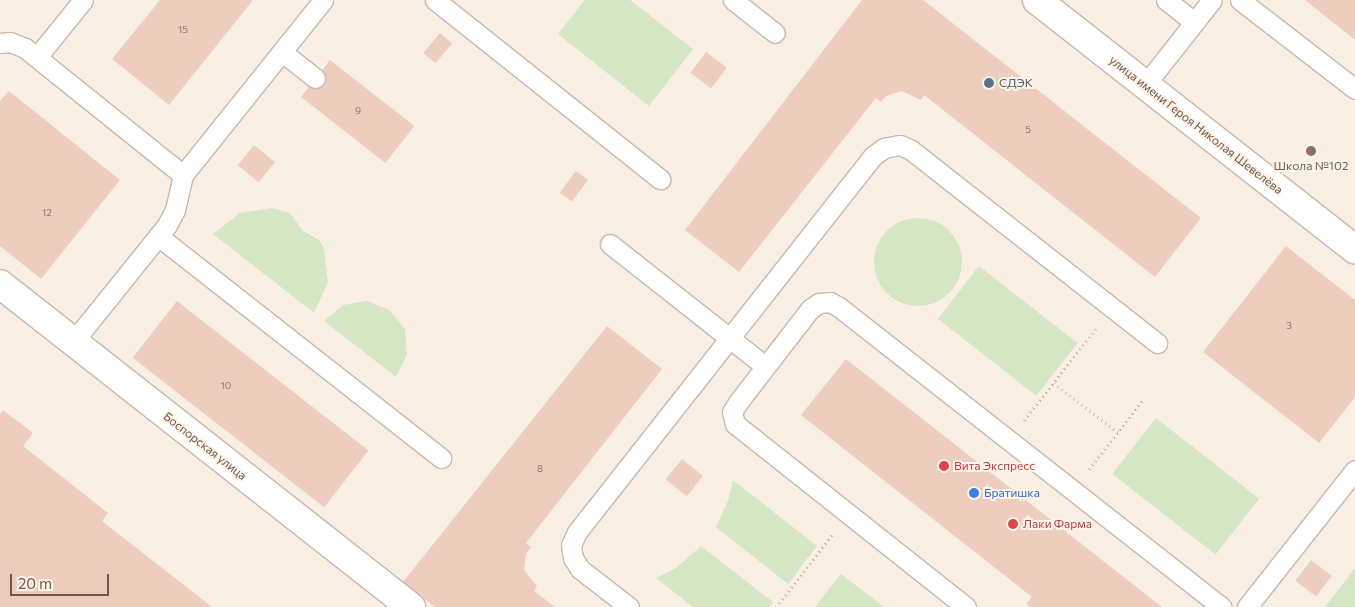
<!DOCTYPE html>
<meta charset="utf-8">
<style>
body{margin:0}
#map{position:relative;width:1355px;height:607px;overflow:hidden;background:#faefe4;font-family:Commissioner,sans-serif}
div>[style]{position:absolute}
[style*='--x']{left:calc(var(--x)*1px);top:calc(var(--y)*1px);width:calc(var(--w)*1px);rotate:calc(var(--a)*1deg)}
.green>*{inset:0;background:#d4e6c4;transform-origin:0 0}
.round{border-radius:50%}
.building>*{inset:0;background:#edcdbe;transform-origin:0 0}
.path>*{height:3px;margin-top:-1.5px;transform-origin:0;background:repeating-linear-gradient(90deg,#d1b0a1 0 1px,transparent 0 5px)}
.roads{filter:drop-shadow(1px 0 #cab7ab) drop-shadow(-1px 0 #cab7ab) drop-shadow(0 1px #cab7ab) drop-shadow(0 -1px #cab7ab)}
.lane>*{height:19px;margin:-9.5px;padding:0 9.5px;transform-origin:9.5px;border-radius:9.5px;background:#fff}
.street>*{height:28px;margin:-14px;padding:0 14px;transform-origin:14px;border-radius:14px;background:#fff}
.dots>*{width:14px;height:14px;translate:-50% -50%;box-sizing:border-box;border:2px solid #fdf4e9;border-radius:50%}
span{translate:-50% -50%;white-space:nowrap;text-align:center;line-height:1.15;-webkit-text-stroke:4px #fdf4e9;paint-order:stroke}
.number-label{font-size:10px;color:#8f7468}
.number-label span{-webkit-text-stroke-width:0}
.service-label{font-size:12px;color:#4e5e75}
.left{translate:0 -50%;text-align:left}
.street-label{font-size:12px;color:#70564c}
.education-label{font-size:12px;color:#785e54}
.health-label{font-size:12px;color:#be3a42}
.shop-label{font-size:12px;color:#366cbe}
.scale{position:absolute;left:10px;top:574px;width:99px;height:22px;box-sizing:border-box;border:2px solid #70564c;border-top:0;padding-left:6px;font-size:15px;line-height:18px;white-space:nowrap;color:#70564c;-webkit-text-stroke:4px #fdf4e9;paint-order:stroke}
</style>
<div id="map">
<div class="green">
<i style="clip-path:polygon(585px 0,630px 0,693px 49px,649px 106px,558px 34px)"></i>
<i style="clip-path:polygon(273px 208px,290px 213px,303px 231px,319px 240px,324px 248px,328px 282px,314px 313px,213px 234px,240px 213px)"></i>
<i class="round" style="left:874px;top:218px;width:88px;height:88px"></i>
<i style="left:979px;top:266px;width:125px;height:67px;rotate:38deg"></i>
<i style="clip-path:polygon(367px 301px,389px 310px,405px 329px,407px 354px,396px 377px,324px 321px,343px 305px)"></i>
<i style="left:1156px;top:418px;width:131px;height:71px;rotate:38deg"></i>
<i style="clip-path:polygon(733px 480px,817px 546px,788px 584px,716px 527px,728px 501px)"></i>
<i style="clip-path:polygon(701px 546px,773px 602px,769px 607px,693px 607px,656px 578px,676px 568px)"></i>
<i style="clip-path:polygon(1355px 568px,1355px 607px,1325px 607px)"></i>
<i style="clip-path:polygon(841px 574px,884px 607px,815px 607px)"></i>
</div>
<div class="building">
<i style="clip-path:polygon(160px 0,253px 0,169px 105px,112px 59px)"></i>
<i style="clip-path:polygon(862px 0,923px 0,1201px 218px,1155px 277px,924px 95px,921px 100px,902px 91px,886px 96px,881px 102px,876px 98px,739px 272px,685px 230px)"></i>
<i style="clip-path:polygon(1305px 0,1355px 0,1355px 40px)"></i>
<i style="left:440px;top:33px;width:16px;height:26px;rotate:40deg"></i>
<i style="left:706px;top:52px;width:26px;height:26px;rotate:37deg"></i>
<i style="left:330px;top:60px;width:107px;height:47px;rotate:38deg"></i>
<i style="clip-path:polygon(9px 91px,120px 180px,41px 279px,0 246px,0 101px)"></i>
<i style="left:254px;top:145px;width:27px;height:26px;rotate:39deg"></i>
<i style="left:576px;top:171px;width:15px;height:27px;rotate:37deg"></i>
<i style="clip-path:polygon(1286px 246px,1355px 300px,1355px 397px,1319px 443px,1203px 352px)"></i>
<i style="left:177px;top:301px;width:243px;height:72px;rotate:38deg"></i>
<i style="clip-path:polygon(607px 326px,662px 369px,526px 543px,531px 547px,526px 554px,524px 570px,537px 586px,534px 591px,555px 607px,435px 607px,403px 582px)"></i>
<i style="clip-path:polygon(846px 359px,1162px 607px,1030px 607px,1026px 604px,1032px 597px,801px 415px)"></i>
<i style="clip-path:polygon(3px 410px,33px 433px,23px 446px,108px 513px,102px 521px,212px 607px,0 607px,0 414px)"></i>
<i style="left:682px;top:459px;width:27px;height:26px;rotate:39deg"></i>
<i style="left:1311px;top:560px;width:26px;height:26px;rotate:37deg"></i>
</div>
<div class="path">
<i style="--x:1054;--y:383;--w:81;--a:37.4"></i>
<i style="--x:1024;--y:420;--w:116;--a:-51.6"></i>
<i style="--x:1089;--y:469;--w:88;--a:-52"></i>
<i style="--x:776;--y:607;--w:91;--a:-52.1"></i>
</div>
<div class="roads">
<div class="lane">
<i style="--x:435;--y:0;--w:288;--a:38.5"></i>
<i style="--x:733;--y:0;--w:53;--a:38.2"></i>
<i style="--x:1166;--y:0;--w:36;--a:38"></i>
<i style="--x:1240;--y:0;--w:145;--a:37.7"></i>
<i style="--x:0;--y:43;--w:10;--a:-6"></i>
<i style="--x:10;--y:42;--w:16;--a:22"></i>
<i style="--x:25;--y:48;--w:203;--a:38.8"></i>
<i style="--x:282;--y:52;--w:42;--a:38.2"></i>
<i style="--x:37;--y:57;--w:73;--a:-51.1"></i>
<i style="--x:1145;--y:85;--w:108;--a:-51.8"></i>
<i style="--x:158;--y:236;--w:360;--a:38.1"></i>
<i style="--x:610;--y:244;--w:197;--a:38.2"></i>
<i style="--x:73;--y:342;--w:150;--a:-51.2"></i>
<i style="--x:167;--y:225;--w:17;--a:-62"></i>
<i style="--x:175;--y:210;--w:36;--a:-77"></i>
<i style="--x:183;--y:175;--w:224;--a:-51.3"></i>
<i style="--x:629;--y:607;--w:62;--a:-142.2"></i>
<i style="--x:580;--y:569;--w:13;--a:-122"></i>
<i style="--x:573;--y:558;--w:13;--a:-99"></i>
<i style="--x:571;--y:545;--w:14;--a:-65"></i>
<i style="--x:577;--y:532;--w:479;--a:-51.8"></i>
<i style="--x:873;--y:156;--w:14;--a:-36"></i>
<i style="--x:884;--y:148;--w:16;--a:-11"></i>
<i style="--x:900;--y:145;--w:12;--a:24"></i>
<i style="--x:911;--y:150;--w:313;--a:38.1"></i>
<i style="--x:966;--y:607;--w:295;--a:-141.6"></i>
<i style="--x:735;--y:424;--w:12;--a:-104"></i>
<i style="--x:732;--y:412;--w:13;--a:-58"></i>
<i style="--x:739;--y:401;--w:116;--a:-52.3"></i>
<i style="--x:810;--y:309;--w:11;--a:-34"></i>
<i style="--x:819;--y:303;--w:11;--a:-5"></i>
<i style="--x:830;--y:302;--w:10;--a:29"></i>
<i style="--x:839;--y:307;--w:486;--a:38.1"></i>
<i style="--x:1247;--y:607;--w:174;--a:-51.8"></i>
</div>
<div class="street">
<i style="--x:1037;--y:0;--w:404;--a:38.1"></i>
<i style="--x:0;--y:284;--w:523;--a:38.16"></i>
</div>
</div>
<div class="dots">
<i style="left:989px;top:83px;background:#5c6f8a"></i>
<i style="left:1311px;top:151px;background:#8d6e63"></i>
<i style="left:944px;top:466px;background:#e0444e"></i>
<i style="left:974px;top:493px;background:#3f7fe0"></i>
<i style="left:1013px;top:524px;background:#e0444e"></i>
</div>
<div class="number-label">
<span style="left:183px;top:30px">15</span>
<span style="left:358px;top:111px">9</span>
<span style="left:1028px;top:130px">5</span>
<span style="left:47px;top:213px">12</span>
<span style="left:1289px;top:326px">3</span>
<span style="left:226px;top:386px">10</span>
<span style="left:540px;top:469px">8</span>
</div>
<div class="service-label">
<span class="left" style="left:999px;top:83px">СДЭК</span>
</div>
<div class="street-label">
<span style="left:1196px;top:125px;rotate:38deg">улица имени Героя Николая Шевелёва</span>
<span style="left:205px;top:446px;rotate:38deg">Боспорская улица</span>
</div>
<div class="education-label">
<span style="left:1311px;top:166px">Школа №102</span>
</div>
<div class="health-label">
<span class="left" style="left:954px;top:466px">Вита Экспресс</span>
<span class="left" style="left:1023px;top:524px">Лаки Фарма</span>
</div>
<div class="shop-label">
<span class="left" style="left:984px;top:493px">Братишка</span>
</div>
<div class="scale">20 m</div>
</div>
